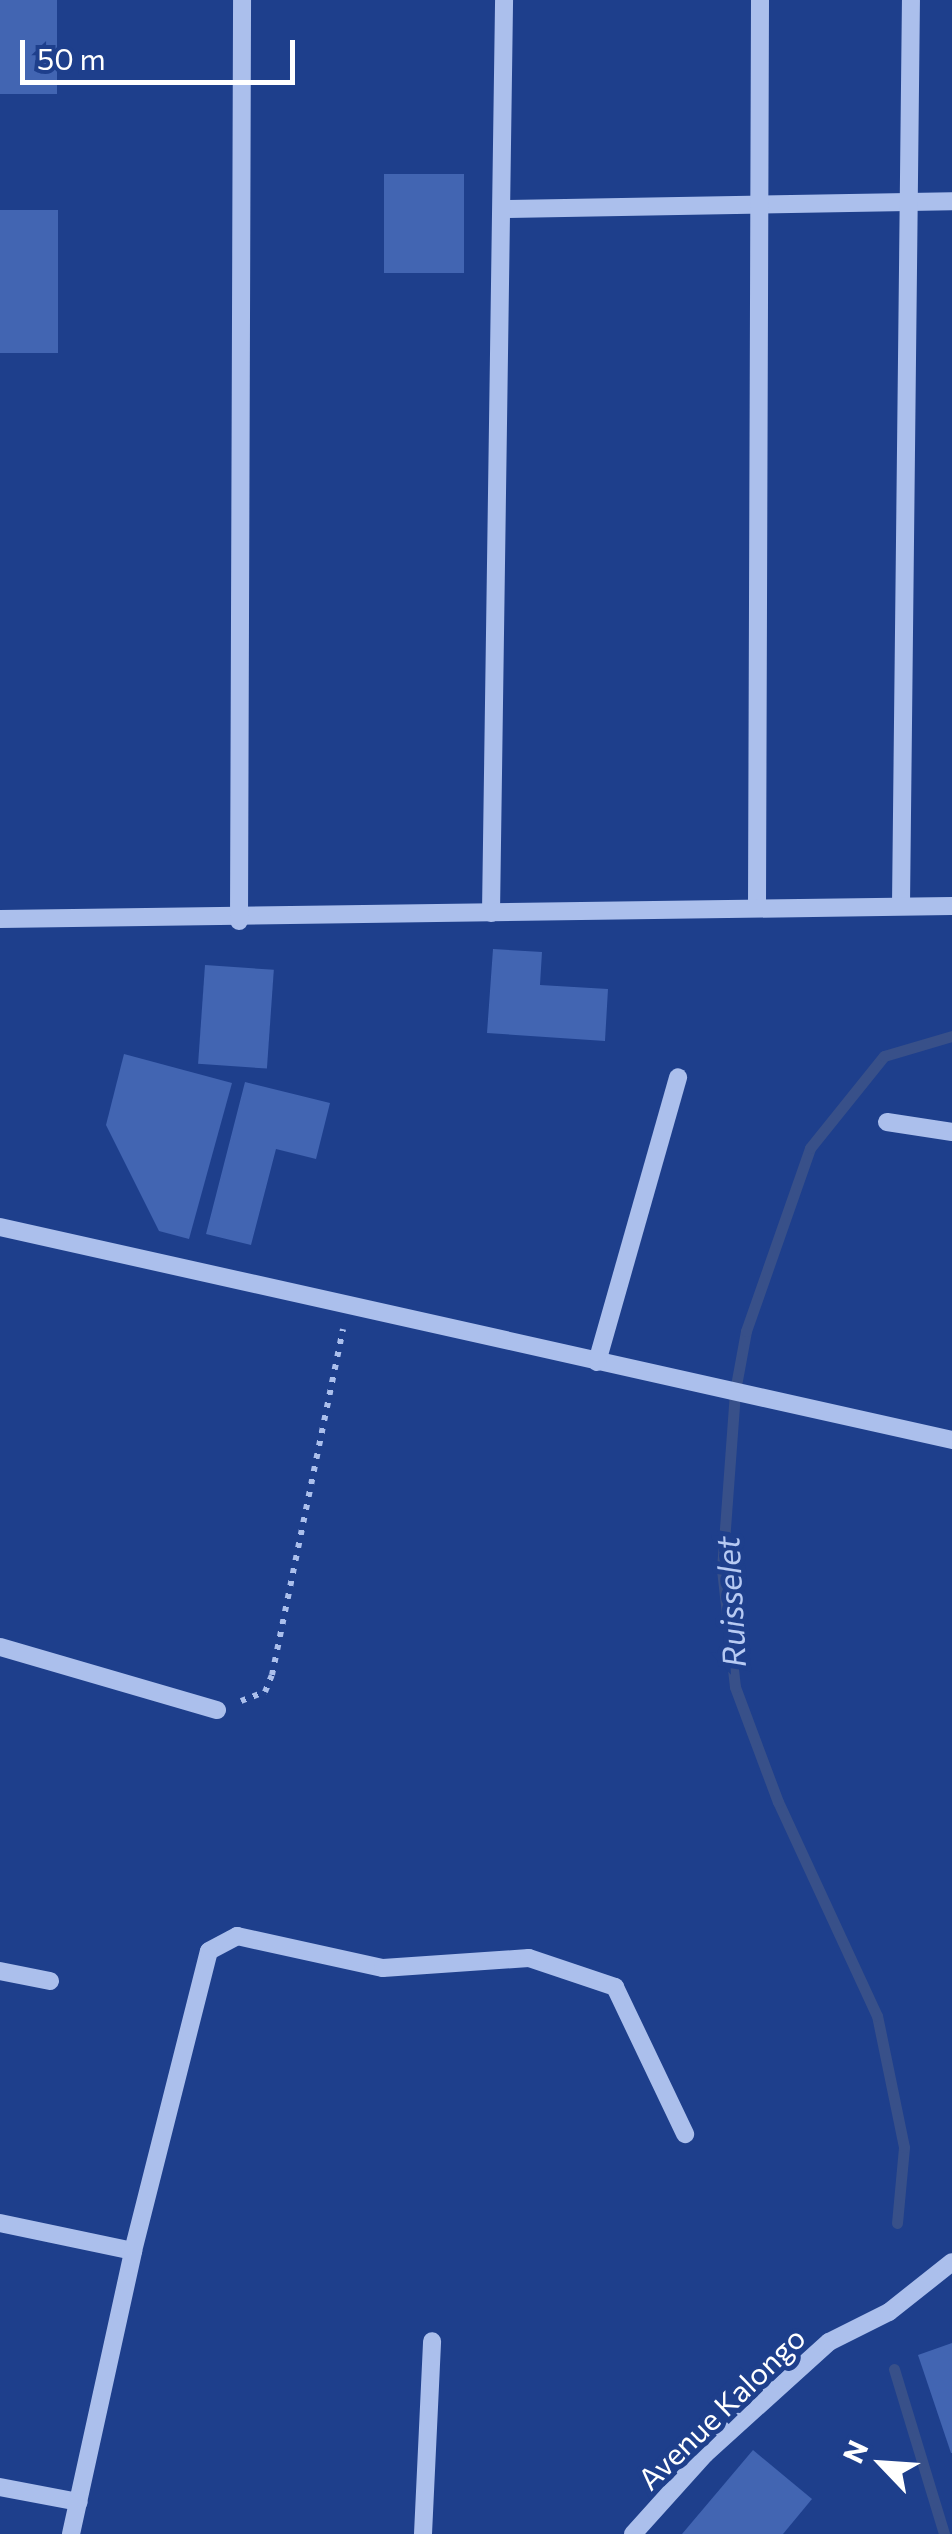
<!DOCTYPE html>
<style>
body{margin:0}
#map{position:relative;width:952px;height:2534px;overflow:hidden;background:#1e3f8c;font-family:Commissioner,sans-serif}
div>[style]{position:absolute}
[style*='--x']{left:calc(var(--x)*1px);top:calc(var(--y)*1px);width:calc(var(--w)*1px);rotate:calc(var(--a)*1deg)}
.stream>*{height:11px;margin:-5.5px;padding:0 5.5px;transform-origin:5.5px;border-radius:5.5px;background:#385089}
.building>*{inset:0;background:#4265b2;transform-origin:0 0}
.path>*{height:6px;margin-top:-3px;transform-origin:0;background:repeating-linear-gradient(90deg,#abbfec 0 5px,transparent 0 13px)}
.minor>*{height:18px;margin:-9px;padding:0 9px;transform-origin:9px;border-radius:9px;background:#abbfec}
span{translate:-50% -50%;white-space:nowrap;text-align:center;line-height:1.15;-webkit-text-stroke:10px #1e3f8c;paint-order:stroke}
.street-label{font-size:30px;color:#fff}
.water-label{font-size:32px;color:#b7caf3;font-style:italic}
.north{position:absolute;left:832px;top:2414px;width:100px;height:100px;-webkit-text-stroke:8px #1e3f8c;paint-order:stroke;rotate:295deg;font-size:28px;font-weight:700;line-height:40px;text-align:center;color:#fff}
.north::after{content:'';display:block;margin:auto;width:35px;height:45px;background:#fff;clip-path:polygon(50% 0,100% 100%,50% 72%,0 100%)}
.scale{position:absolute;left:20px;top:40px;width:275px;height:45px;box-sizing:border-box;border:5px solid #fff;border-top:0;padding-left:12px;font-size:30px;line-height:35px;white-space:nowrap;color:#fff;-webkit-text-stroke:8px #1e3f8c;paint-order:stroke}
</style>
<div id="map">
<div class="stream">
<i style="--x:897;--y:2223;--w:76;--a:-84.7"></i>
<i style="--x:904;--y:2147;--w:134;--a:-101.6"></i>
<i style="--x:877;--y:2016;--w:236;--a:-114.8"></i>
<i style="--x:778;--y:1802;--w:123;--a:-110.5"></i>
<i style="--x:735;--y:1687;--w:119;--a:-96.3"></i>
<i style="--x:722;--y:1569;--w:178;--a:-85.8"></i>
<i style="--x:735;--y:1391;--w:61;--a:-79.6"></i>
<i style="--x:746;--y:1331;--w:194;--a:-70.7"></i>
<i style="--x:810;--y:1148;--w:118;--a:-51.2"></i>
<i style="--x:884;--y:1056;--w:71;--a:-16.4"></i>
<i style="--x:894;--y:2369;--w:172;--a:73.1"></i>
</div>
<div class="building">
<i style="left:0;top:0;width:57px;height:94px"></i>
<i style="left:464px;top:174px;width:99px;height:80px;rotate:90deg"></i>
<i style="left:0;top:210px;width:58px;height:143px"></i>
<i style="clip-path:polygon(493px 949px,542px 952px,540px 985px,608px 989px,605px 1041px,487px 1033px)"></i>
<i style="left:205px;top:965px;width:69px;height:99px;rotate:4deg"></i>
<i style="clip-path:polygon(124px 1054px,232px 1083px,189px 1239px,159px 1231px,106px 1125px)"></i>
<i style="clip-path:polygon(245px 1082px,330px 1103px,316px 1159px,276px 1149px,251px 1245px,206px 1234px)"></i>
<i style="clip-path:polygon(952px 2343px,952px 2453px,951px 2453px,918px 2355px)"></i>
<i style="clip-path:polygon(753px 2450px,812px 2499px,783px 2534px,682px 2534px)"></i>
</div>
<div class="path">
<i style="--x:241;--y:1701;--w:26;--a:-21"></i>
<i style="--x:265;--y:1692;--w:18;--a:-68"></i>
<i style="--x:272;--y:1675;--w:353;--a:-78.4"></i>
</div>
<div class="minor">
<i style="--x:505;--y:209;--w:447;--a:-1"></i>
<i style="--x:901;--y:905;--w:905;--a:-89.37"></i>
<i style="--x:757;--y:906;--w:906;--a:-89.81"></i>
<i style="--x:491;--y:913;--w:913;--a:-89.18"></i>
<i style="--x:0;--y:919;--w:952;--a:-0.78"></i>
<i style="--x:239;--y:921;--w:921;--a:-89.81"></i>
<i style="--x:887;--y:1122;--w:66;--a:8.7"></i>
<i style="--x:0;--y:1227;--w:976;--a:12.61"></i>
<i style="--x:597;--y:1362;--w:296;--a:-74.1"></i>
<i style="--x:0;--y:1647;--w:226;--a:16.2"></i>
<i style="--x:0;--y:1971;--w:51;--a:11.3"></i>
<i style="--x:0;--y:2223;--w:136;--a:11.9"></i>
<i style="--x:0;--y:2487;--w:80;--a:10.8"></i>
<i style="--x:71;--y:2534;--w:290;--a:-77.6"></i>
<i style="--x:133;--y:2251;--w:309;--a:-75.8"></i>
<i style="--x:209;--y:1951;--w:32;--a:-28"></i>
<i style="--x:237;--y:1936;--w:149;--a:12.4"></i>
<i style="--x:383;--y:1968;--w:146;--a:-3.9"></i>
<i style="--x:529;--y:1958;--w:91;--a:18.6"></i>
<i style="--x:615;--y:1987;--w:163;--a:64.5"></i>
<i style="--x:423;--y:2534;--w:193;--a:-87.3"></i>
<i style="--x:633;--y:2534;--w:108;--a:-48"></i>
<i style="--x:705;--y:2454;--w:167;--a:-42.1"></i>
<i style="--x:829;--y:2342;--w:67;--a:-26.6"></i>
<i style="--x:889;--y:2312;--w:80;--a:-38.4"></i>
</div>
<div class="street-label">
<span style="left:721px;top:2408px;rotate:-44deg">Avenue Kalongo</span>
</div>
<div class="water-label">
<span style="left:730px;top:1602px;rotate:-93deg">Ruisselet</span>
</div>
<div class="north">N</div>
<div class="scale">50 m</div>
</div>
